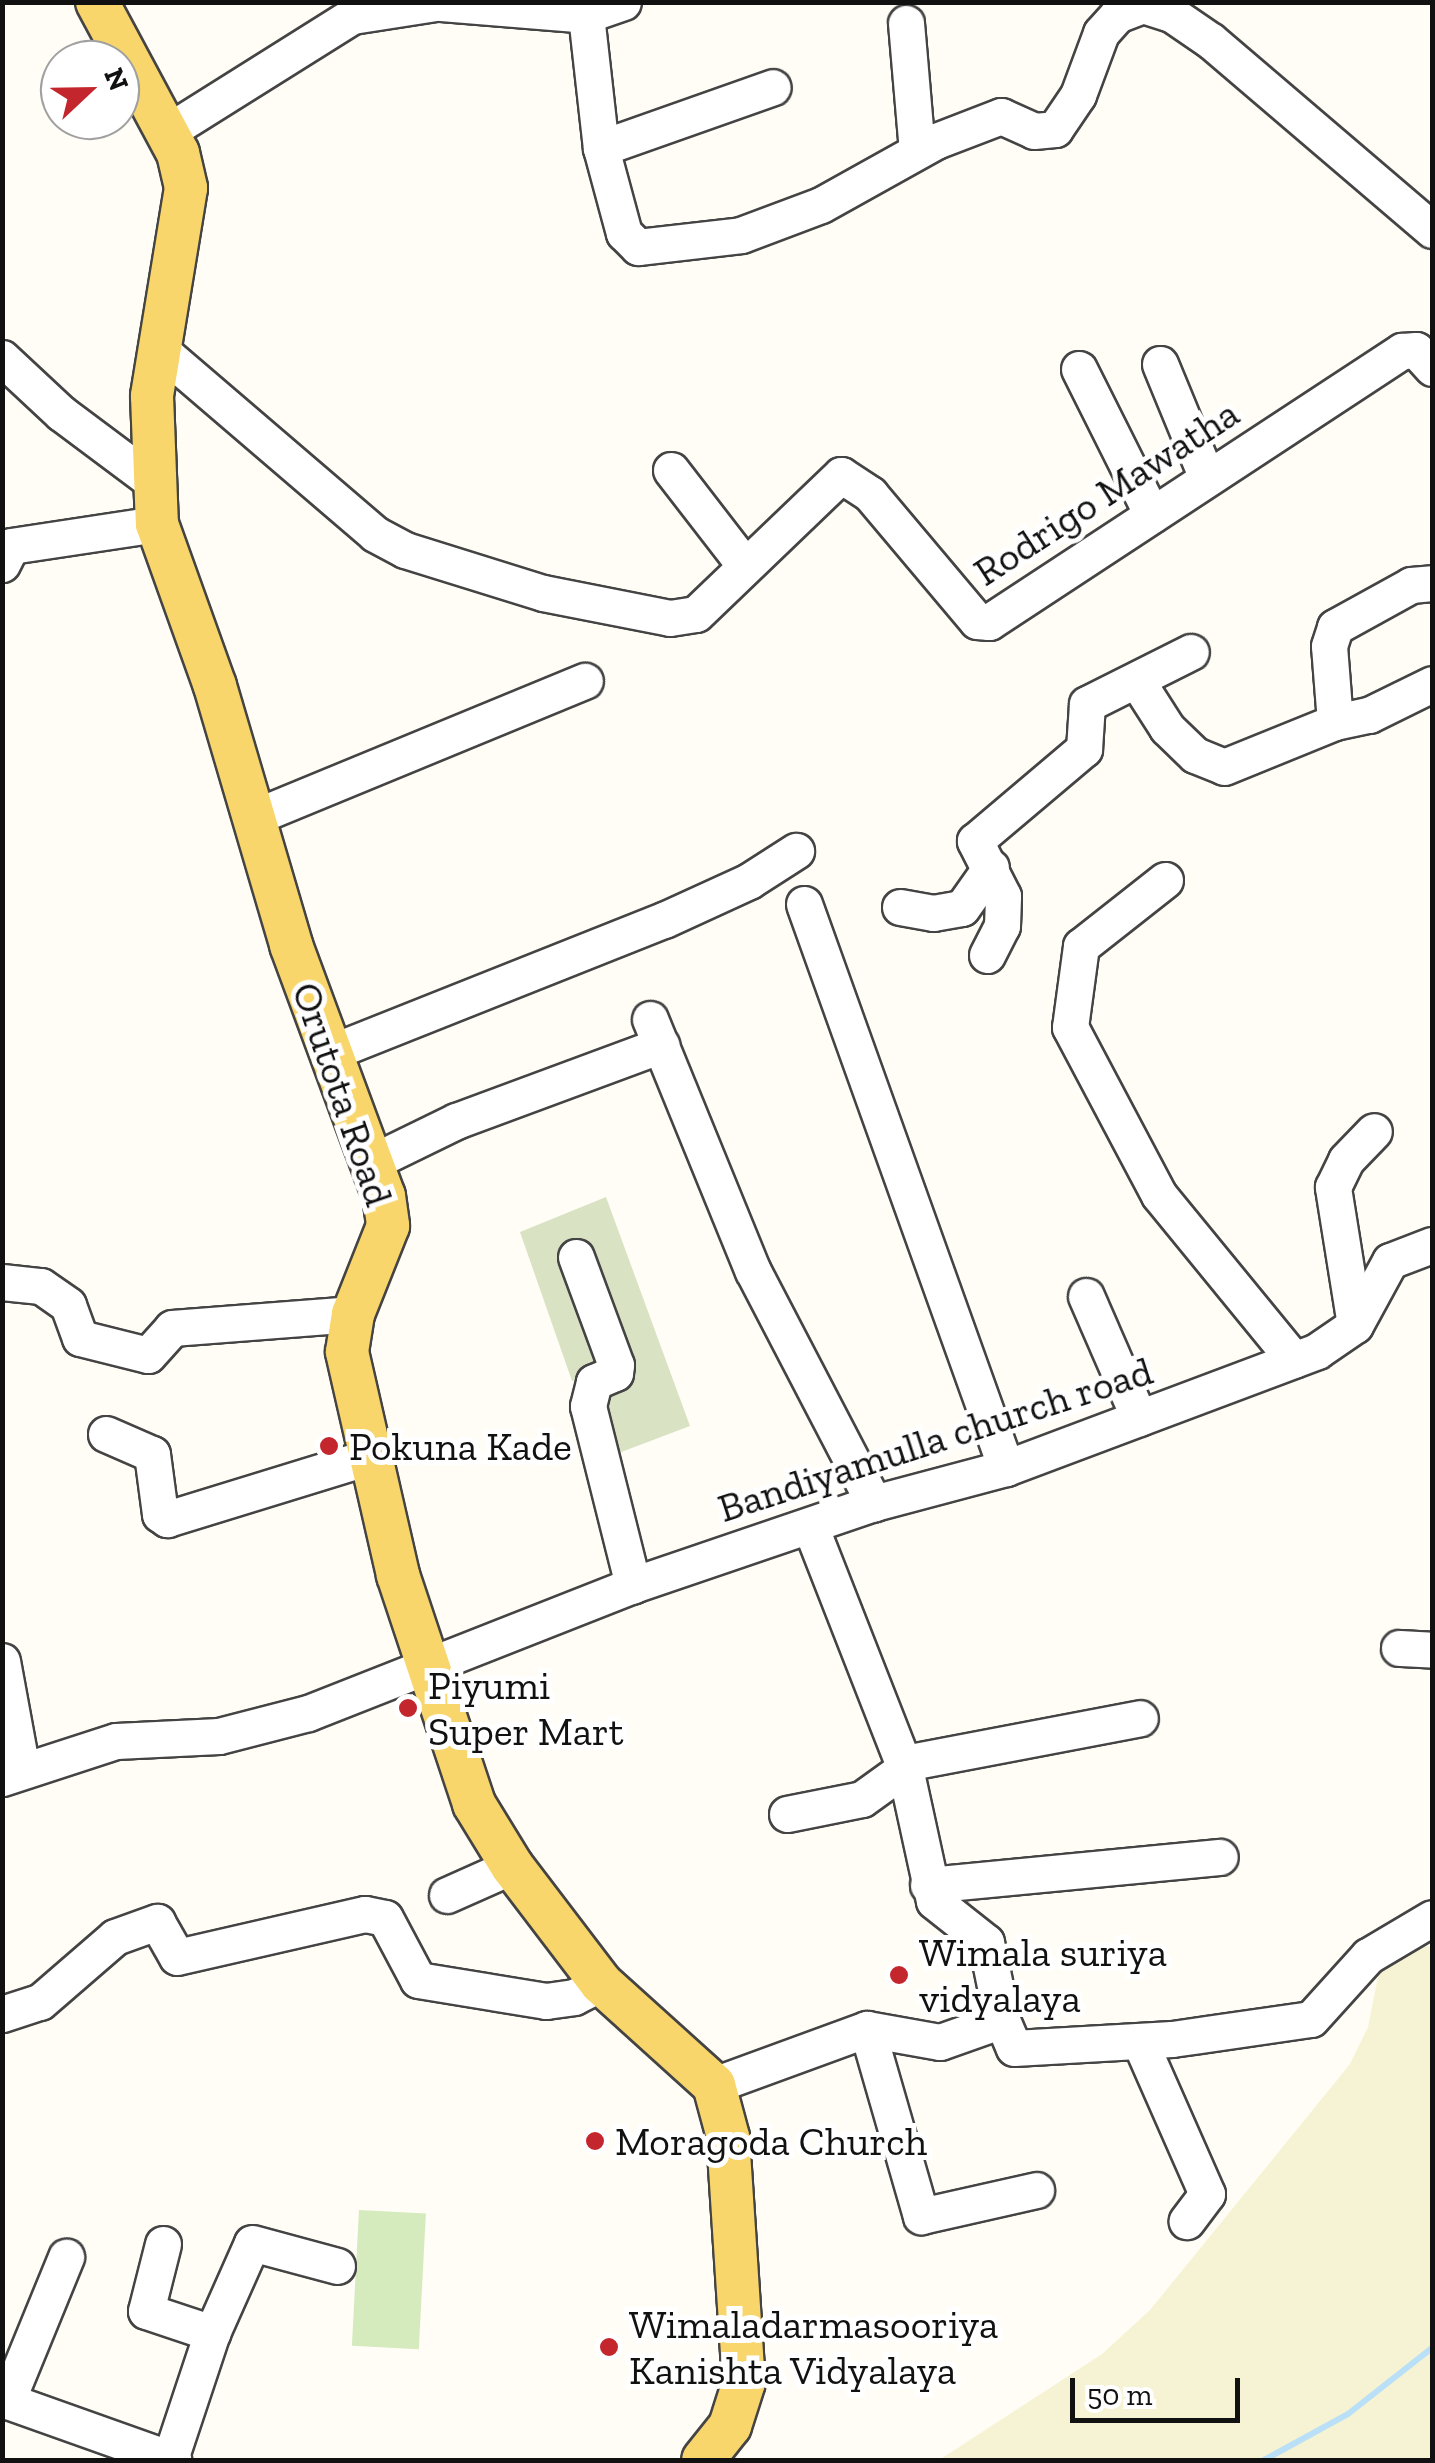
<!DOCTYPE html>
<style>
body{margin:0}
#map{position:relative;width:1435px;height:2463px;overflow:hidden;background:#fffdf5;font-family:"Zilla Slab",serif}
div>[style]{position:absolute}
.farmland>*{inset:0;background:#f6f3d4}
.green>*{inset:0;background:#d5ebbd;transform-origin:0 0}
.cemetery>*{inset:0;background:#d9e3c4}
.stream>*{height:6px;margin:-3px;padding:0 3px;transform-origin:3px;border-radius:3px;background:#b9e0f7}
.roads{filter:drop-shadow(2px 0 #444) drop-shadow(-2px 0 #444) drop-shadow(0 2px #444) drop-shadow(0 -2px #444)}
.minor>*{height:35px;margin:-17.5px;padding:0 17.5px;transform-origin:17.5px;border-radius:17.5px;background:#fff}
.major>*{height:42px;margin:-21px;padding:0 21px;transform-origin:21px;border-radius:21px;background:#f9d66b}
.dots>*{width:28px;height:28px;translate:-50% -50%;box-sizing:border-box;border:5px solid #fff;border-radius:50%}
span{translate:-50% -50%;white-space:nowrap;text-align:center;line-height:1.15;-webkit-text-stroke:10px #fff;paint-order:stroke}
.street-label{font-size:40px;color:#111}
.poi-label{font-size:40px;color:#111}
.left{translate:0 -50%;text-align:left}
.frame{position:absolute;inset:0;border:5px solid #111;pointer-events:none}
.north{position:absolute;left:40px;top:40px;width:100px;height:100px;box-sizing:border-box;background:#fff;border:2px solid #a0a0a0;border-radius:50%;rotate:68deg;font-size:28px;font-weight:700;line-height:40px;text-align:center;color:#111}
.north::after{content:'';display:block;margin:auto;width:35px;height:45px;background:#c4262e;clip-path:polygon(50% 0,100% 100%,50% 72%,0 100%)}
.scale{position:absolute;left:1070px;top:2378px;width:170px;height:45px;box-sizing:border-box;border:5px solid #111;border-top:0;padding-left:12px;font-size:30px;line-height:35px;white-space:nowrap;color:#111;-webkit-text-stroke:8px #fff;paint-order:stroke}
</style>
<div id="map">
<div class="farmland">
<i style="clip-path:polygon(1432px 1946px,1432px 2460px,939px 2460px,1102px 2354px,1150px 2310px,1350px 2064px,1368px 2027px,1379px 1972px,1411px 1948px)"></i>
</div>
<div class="green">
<i style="left:359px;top:2210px;width:67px;height:136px;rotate:3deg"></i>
</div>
<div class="cemetery">
<i style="clip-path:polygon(606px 1197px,690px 1426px,616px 1454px,587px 1376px,572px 1381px,520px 1232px)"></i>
</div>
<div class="stream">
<i style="left:1264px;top:2460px;width:96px;rotate:-28.7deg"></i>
<i style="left:1348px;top:2414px;width:107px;rotate:-38.2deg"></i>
</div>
<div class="roads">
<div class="minor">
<i style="left:441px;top:3px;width:145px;rotate:4.7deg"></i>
<i style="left:586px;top:15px;width:39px;rotate:-19deg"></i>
<i style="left:586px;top:15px;width:134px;rotate:83.6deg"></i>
<i style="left:601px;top:148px;width:88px;rotate:74.9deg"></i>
<i style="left:624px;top:233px;width:20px;rotate:45deg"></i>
<i style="left:638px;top:247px;width:104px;rotate:-6.6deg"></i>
<i style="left:741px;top:235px;width:85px;rotate:-20.6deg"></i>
<i style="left:821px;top:205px;width:132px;rotate:-29.1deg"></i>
<i style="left:936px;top:141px;width:70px;rotate:-21deg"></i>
<i style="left:1001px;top:116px;width:36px;rotate:24deg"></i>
<i style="left:1034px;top:131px;width:21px;rotate:-5deg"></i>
<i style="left:1055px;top:129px;width:41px;rotate:-55.9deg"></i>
<i style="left:1078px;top:95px;width:66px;rotate:-69.6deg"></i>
<i style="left:1101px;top:33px;width:24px;rotate:-48deg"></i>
<i style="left:1117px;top:15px;width:28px;rotate:-21deg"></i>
<i style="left:1143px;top:5px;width:32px;rotate:18deg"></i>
<i style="left:1173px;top:15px;width:46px;rotate:34.4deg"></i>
<i style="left:1211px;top:41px;width:291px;rotate:40.5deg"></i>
<i style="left:906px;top:23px;width:128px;rotate:85.1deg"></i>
<i style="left:167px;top:132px;width:218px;rotate:-32.1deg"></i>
<i style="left:352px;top:16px;width:90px;rotate:-8.9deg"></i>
<i style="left:601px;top:148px;width:182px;rotate:-19.5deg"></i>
<i style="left:157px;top:347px;width:287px;rotate:40.6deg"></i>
<i style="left:375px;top:534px;width:34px;rotate:28deg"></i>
<i style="left:405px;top:550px;width:145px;rotate:17.3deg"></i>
<i style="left:543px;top:593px;width:129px;rotate:11.1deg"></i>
<i style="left:670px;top:618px;width:26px;rotate:-9deg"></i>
<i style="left:696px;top:614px;width:201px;rotate:-43.8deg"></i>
<i style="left:841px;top:475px;width:35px;rotate:33deg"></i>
<i style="left:870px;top:494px;width:166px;rotate:49.9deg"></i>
<i style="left:977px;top:621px;width:12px;rotate:5deg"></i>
<i style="left:989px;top:622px;width:494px;rotate:-33.3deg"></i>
<i style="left:1402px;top:351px;width:14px;rotate:-4deg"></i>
<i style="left:1416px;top:350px;width:24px;rotate:48deg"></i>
<i style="left:2px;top:358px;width:81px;rotate:43deg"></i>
<i style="left:61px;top:413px;width:114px;rotate:36.8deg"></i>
<i style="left:1160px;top:364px;width:123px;rotate:67.6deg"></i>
<i style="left:1079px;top:369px;width:163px;rotate:63.4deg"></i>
<i style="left:671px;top:470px;width:118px;rotate:52.3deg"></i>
<i style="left:2px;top:564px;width:20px;rotate:-63deg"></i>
<i style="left:11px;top:546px;width:148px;rotate:-8.6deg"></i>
<i style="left:1137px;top:681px;width:56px;rotate:57.4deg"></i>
<i style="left:1167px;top:728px;width:39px;rotate:44deg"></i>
<i style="left:1195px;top:755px;width:31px;rotate:22deg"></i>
<i style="left:1224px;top:767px;width:120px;rotate:-22.1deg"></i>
<i style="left:1335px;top:722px;width:35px;rotate:-12deg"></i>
<i style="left:1369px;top:715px;width:70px;rotate:-26.2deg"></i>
<i style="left:1335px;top:722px;width:76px;rotate:-94.5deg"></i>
<i style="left:1329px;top:646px;width:20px;rotate:-72deg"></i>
<i style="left:1335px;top:627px;width:87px;rotate:-28.9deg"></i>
<i style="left:1411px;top:585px;width:21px;rotate:-5deg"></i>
<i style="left:252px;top:818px;width:360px;rotate:-22.4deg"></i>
<i style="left:1165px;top:880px;width:107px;rotate:141.8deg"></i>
<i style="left:1081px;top:946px;width:82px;rotate:97.7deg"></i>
<i style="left:1070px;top:1027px;width:190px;rotate:62.1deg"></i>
<i style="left:1159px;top:1195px;width:213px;rotate:50.7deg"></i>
<i style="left:804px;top:904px;width:599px;rotate:70.29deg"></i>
<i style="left:900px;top:907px;width:34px;rotate:10deg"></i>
<i style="left:933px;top:913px;width:29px;rotate:-10deg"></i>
<i style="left:962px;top:908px;width:50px;rotate:-54.7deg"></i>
<i style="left:987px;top:955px;width:33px;rotate:-63deg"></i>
<i style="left:1002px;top:926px;width:30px;rotate:-88deg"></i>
<i style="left:1003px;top:896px;width:62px;rotate:-117deg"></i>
<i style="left:975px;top:841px;width:143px;rotate:-40.2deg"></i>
<i style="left:1084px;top:749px;width:45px;rotate:-86.2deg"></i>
<i style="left:1087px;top:704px;width:116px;rotate:-26.6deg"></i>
<i style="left:650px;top:1019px;width:272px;rotate:67.8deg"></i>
<i style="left:753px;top:1271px;width:262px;rotate:62.5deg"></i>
<i style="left:329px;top:1053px;width:360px;rotate:-21.7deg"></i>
<i style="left:664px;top:920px;width:94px;rotate:-24.6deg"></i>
<i style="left:749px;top:881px;width:56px;rotate:-32.6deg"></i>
<i style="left:374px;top:1161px;width:91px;rotate:-26deg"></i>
<i style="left:456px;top:1121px;width:219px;rotate:-20.3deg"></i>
<i style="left:576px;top:1257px;width:115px;rotate:69.7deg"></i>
<i style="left:616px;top:1365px;width:8px;rotate:97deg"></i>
<i style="left:615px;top:1373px;width:23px;rotate:157deg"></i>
<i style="left:594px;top:1382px;width:25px;rotate:104deg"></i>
<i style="left:588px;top:1406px;width:185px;rotate:75.9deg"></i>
<i style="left:2px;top:1282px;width:39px;rotate:6deg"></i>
<i style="left:41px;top:1286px;width:33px;rotate:35deg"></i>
<i style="left:68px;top:1305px;width:35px;rotate:70deg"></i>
<i style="left:80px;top:1338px;width:70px;rotate:14deg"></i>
<i style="left:148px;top:1355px;width:36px;rotate:-48deg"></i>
<i style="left:172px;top:1328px;width:182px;rotate:-4.4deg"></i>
<i style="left:1086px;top:1296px;width:133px;rotate:66.5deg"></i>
<i style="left:1355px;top:1325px;width:140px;rotate:-99.1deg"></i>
<i style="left:1333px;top:1187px;width:30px;rotate:-64deg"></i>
<i style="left:1346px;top:1160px;width:40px;rotate:-46deg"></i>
<i style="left:106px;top:1434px;width:50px;rotate:23.5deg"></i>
<i style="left:152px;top:1454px;width:61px;rotate:82.4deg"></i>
<i style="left:160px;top:1514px;width:9px;rotate:36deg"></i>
<i style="left:167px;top:1519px;width:210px;rotate:-17.1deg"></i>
<i style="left:1399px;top:1648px;width:33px;rotate:3deg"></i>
<i style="left:2px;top:1661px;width:111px;rotate:79.6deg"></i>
<i style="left:905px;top:1763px;width:239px;rotate:-10.8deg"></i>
<i style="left:905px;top:1768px;width:136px;rotate:77.7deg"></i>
<i style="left:934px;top:1901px;width:66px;rotate:38.3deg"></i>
<i style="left:986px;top:1942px;width:80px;rotate:78.4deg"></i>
<i style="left:2px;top:1778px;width:120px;rotate:-18deg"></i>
<i style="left:116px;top:1741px;width:103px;rotate:-2.8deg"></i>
<i style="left:219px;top:1736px;width:92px;rotate:-14.5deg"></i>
<i style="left:308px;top:1713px;width:349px;rotate:-21.5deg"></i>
<i style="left:633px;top:1585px;width:255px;rotate:-18.8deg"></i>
<i style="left:874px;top:1503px;width:137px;rotate:-14.9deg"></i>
<i style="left:1006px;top:1468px;width:332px;rotate:-20.6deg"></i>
<i style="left:1317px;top:1351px;width:46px;rotate:-34.4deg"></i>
<i style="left:1355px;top:1325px;width:73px;rotate:-61.3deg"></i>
<i style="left:1390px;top:1261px;width:45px;rotate:-20.9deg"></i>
<i style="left:787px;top:1814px;width:76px;rotate:-11.3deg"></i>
<i style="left:862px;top:1799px;width:53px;rotate:-35.8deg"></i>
<i style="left:905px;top:1768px;width:260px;rotate:-111.4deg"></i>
<i style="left:928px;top:1885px;width:293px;rotate:-5.5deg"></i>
<i style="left:447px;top:1895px;width:71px;rotate:-24deg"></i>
<i style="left:2px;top:2014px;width:40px;rotate:-18deg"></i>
<i style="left:40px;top:2002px;width:99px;rotate:-40.9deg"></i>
<i style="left:115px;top:1937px;width:45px;rotate:-19.7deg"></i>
<i style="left:157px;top:1922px;width:40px;rotate:60.3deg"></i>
<i style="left:177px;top:1957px;width:193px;rotate:-12.9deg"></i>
<i style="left:365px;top:1914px;width:20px;rotate:11deg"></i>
<i style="left:385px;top:1918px;width:70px;rotate:62deg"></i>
<i style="left:418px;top:1980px;width:130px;rotate:9.3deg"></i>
<i style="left:546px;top:2001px;width:28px;rotate:-8deg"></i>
<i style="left:574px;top:1997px;width:30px;rotate:-27deg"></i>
<i style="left:867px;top:2029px;width:195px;rotate:73.9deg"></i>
<i style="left:921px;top:2216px;width:118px;rotate:-12.7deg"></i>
<i style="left:1140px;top:2042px;width:166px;rotate:66.2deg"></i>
<i style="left:1207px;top:2194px;width:34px;rotate:127deg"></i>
<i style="left:714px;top:2085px;width:163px;rotate:-20.1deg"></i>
<i style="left:867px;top:2029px;width:74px;rotate:10.1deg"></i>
<i style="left:940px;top:2042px;width:66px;rotate:-19.5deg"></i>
<i style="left:1002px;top:2020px;width:30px;rotate:67deg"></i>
<i style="left:1014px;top:2048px;width:158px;rotate:-3.3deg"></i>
<i style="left:1172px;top:2039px;width:140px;rotate:-8.2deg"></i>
<i style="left:1311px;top:2019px;width:85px;rotate:-47.9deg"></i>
<i style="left:1368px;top:1956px;width:74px;rotate:-30.7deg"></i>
<i style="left:163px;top:2244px;width:69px;rotate:104.2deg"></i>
<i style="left:146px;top:2311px;width:70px;rotate:18.4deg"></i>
<i style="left:2px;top:2399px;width:182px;rotate:19.6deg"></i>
<i style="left:7px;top:2401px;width:156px;rotate:-67.7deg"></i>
<i style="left:170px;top:2459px;width:133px;rotate:-71.6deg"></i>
<i style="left:212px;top:2333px;width:98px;rotate:-66deg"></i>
<i style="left:252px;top:2243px;width:88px;rotate:15.1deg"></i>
</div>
<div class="major">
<i style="left:97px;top:2px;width:171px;rotate:61.8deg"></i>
<i style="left:178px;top:153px;width:36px;rotate:77deg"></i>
<i style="left:186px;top:188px;width:211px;rotate:99.3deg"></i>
<i style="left:152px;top:396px;width:128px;rotate:87.8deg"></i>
<i style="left:157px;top:524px;width:172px;rotate:70.3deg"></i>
<i style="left:215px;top:686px;width:270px;rotate:73.6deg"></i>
<i style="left:291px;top:945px;width:268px;rotate:69.7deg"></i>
<i style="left:384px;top:1196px;width:30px;rotate:82deg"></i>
<i style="left:388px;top:1226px;width:95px;rotate:111.7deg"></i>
<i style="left:353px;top:1314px;width:38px;rotate:99deg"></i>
<i style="left:347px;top:1352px;width:229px;rotate:77.1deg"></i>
<i style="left:398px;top:1575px;width:241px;rotate:71.6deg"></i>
<i style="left:474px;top:1804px;width:73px;rotate:58.5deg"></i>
<i style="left:512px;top:1866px;width:147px;rotate:52.7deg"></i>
<i style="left:601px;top:1983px;width:152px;rotate:42.1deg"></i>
<i style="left:714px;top:2085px;width:54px;rotate:74.9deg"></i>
<i style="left:728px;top:2137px;width:246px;rotate:86.3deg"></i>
<i style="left:744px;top:2382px;width:46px;rotate:107.7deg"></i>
<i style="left:730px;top:2426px;width:43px;rotate:128.5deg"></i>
</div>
</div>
<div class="dots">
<i style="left:329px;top:1446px;background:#c4262e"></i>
<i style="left:408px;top:1708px;background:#c4262e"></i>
<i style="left:899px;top:1975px;background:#c4262e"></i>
<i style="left:595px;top:2141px;background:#c4262e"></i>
<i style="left:609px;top:2347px;background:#c4262e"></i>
</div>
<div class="street-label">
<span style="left:1106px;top:492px;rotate:-33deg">Rodrigo Mawatha</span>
<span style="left:343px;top:1094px;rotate:71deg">Orutota Road</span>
<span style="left:935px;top:1439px;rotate:-18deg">Bandiyamulla church road</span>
</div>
<div class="poi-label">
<span class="left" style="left:349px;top:1446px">Pokuna Kade</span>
<span class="left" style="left:428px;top:1708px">Piyumi<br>Super Mart</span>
<span class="left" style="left:919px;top:1975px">Wimala suriya<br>vidyalaya</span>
<span class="left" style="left:615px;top:2141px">Moragoda Church</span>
<span class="left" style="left:629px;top:2347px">Wimaladarmasooriya<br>Kanishta Vidyalaya</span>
</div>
<div class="frame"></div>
<div class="north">N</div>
<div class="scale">50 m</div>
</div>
